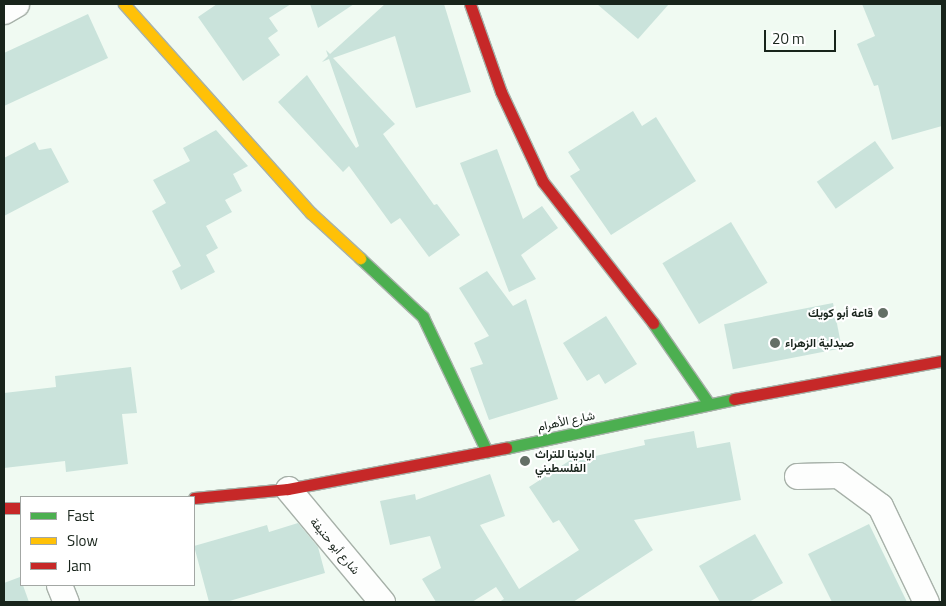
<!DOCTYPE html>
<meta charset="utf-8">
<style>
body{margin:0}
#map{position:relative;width:946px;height:606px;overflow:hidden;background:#f0faf2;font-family:"Titillium Web",Vazirmatn,sans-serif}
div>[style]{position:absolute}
.building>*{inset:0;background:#cae3db;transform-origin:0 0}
.roads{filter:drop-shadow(1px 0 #a7b1a9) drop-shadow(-1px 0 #a7b1a9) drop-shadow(0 1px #a7b1a9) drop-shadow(0 -1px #a7b1a9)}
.street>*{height:25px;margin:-12.5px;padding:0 12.5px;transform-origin:12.5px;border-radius:12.5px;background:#fdfefd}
.fast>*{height:11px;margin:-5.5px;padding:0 5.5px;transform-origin:5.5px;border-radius:5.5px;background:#4caf50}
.slow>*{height:11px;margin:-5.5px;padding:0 5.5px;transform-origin:5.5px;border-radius:5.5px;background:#ffc107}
.jam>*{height:11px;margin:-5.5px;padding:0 5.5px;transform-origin:5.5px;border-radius:5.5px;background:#c62828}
.dots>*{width:14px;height:14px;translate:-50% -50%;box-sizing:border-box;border:2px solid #fff;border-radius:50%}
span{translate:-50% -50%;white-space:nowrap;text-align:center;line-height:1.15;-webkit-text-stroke:4px #fff;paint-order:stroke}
.poi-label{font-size:12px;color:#18241b;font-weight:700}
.right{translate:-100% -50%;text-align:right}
.left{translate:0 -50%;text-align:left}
.street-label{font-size:12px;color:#18241b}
.frame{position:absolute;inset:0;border:5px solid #18241b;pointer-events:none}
.legend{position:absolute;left:20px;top:496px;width:175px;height:90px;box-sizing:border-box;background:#fff;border:1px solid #a3a7a4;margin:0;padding:6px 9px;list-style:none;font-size:15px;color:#18241b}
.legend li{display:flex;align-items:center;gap:10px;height:25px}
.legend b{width:25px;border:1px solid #a3a7a4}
.scale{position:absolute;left:764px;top:30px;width:72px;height:22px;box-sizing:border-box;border:2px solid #18241b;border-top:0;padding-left:6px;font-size:15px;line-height:18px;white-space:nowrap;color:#18241b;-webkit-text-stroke:4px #fff;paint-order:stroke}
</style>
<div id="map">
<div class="building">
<i style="clip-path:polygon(217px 4px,291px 4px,269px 18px,278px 31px,268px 38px,280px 55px,243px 81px,198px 17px)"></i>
<i style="clip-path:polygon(310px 4px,354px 4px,318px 28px)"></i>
<i style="clip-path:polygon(385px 4px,444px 4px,471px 92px,416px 108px,395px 36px,333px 58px,395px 124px,383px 134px,434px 205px,437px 204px,460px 235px,429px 257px,400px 218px,391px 224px,349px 166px,343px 172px,278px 102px,307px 75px,356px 148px,359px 146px,329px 59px,322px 62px,328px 56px,326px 50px,330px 54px)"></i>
<i style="clip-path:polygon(597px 4px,669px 4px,638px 39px)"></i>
<i style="clip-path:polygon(862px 4px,942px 4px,942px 126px,892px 140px,878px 85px,874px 86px,857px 44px,875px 36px)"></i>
<i style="clip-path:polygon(88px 14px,108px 58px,4px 106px,4px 53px)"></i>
<i style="clip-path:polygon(633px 111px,642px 126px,656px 117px,696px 181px,611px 235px,570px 176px,580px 170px,568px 152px)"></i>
<i style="clip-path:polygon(216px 130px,248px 166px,233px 174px,242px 191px,225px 200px,232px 212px,206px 226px,218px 248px,206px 255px,215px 272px,181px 290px,172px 271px,181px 266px,152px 211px,166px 203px,153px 180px,190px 161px,183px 148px)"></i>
<i style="left:875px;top:141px;width:33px;height:71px;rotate:55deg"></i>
<i style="clip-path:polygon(35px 142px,39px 150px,51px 148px,69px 182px,4px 216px,4px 158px)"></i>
<i style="clip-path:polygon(497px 149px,523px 219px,542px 206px,558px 228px,521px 255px,536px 279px,509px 292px,460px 163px)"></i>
<i style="left:731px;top:222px;width:71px;height:80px;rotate:59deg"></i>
<i style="clip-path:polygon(487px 271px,513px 306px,526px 299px,558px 399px,489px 420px,470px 368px,483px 364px,474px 343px,489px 336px,459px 288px)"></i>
<i style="left:833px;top:303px;width:46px;height:111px;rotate:79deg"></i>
<i style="clip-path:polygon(606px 316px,637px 364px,605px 384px,599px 374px,587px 381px,563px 343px)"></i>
<i style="clip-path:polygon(131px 367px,137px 413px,122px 414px,128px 464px,66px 472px,65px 461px,4px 468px,4px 393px,56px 387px,55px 376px)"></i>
<i style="clip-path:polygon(694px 431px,697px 448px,730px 442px,741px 500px,634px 520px,653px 550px,573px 602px,499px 602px,504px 599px,496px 587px,472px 602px,436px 602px,422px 579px,441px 568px,430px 536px,390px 545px,380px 501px,415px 494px,416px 500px,490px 474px,505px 516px,480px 525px,519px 589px,579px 550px,559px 520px,553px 523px,529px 487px,586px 450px,591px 457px,645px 445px,644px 440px)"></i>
<i style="clip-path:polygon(298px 523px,318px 547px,325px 573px,226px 602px,209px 602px,194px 546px,267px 525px,269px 532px)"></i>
<i style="clip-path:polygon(869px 524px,907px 602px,832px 602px,808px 554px)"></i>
<i style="clip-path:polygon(755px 534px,783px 583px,749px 602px,720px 602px,699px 566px)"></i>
<i style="clip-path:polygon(20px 577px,29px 602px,4px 602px,4px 583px)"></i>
</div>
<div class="roads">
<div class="street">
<i style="left:4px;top:11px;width:14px;rotate:-30deg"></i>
<i style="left:797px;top:476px;width:41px;rotate:-1.4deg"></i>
<i style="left:838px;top:475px;width:52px;rotate:36.4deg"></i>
<i style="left:880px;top:506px;width:106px;rotate:64.4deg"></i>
<i style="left:288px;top:489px;width:147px;rotate:50.2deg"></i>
<i style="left:59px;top:585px;width:18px;rotate:68deg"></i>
</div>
<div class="fast">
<i style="left:360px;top:258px;width:86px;rotate:43.1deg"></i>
<i style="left:423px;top:317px;width:149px;rotate:64.6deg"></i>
<i style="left:653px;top:323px;width:98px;rotate:55.3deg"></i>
<i style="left:506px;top:448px;width:233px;rotate:-12.1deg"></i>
</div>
<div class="slow">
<i style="left:124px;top:4px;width:280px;rotate:48.2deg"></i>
<i style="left:311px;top:213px;width:67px;rotate:42.6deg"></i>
</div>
<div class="jam">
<i style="left:470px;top:4px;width:93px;rotate:70.6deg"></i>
<i style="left:501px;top:92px;width:99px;rotate:65deg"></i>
<i style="left:543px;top:182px;width:179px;rotate:52deg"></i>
<i style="left:734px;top:399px;width:211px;rotate:-10.4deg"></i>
<i style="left:194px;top:498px;width:94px;rotate:-5.5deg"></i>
<i style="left:288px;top:489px;width:222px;rotate:-10.7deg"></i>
<i style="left:4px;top:508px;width:17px"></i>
</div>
</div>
<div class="dots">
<i style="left:883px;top:313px;background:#646f66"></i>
<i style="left:775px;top:343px;background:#646f66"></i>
<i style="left:525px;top:461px;background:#646f66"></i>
</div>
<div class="poi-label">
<span class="right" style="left:873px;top:313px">قاعة أبو كويك</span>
<span class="left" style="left:785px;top:343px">صيدلية الزهراء</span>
<span class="left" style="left:535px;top:461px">ايادينا للتراث<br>الفلسطيني</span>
</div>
<div class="street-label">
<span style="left:566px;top:421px;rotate:-12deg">شارع الأهرام</span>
<span style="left:335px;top:546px;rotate:50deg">شارع أبو حنيفة</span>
</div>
<div class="frame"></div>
<ul class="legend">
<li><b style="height:6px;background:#4caf50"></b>Fast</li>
<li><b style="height:6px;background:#ffc107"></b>Slow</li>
<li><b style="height:6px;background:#c62828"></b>Jam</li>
</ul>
<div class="scale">20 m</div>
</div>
